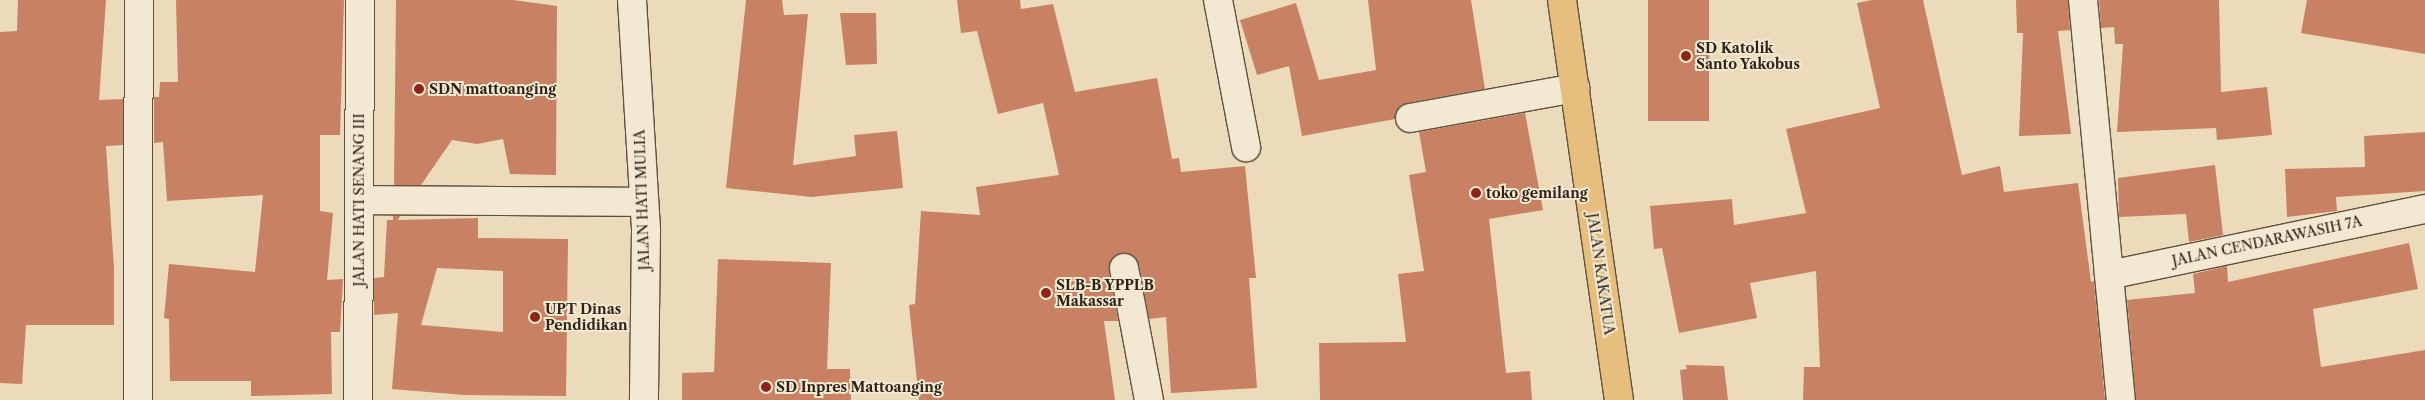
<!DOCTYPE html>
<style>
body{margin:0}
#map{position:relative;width:2425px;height:400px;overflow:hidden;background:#ecdbba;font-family:"Libre Caslon Text",serif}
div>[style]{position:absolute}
.building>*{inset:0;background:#c88162;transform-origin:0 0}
.roads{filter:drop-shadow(1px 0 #5e5040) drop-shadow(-1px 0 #5e5040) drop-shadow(0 1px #5e5040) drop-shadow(0 -1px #5e5040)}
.minor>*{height:28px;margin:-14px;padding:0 14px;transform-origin:14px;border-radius:14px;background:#f3e8d2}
.major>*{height:28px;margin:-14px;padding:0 14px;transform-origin:14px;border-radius:14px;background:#e6be7d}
.dots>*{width:14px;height:14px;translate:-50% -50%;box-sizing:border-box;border:2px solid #f3e8d2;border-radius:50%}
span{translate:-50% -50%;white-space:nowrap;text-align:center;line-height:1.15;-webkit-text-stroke:4px #f3e8d2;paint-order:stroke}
.poi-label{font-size:14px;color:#2e2217;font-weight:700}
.left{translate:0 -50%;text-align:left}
.street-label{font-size:14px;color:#2e2217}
</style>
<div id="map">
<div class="building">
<i style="clip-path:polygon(18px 0,106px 0,99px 100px,123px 99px,123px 145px,106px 146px,114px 268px,114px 325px,26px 325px,22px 384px,0 383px,0 32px,17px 31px)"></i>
<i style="clip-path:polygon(176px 0,344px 0,340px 135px,320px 135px,320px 211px,333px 213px,327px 280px,343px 279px,340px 332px,331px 332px,332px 394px,251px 396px,251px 381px,170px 381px,169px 319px,164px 318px,169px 264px,255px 272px,263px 195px,167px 201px,163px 142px,154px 143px,154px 97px,159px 97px,160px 82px,178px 82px)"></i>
<i style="clip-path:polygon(396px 0,513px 0,557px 6px,556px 175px,510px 174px,503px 139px,477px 144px,452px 140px,421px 185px,394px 185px)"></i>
<i style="clip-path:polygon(746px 0,782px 0,784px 15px,808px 14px,793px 165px,856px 156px,854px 135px,897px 131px,903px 188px,811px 197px,726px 188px)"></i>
<i style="clip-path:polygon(957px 0,1020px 0,1021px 9px,1053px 4px,1075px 92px,1157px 78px,1172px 159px,1179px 158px,1181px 172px,1245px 166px,1256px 278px,1249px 278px,1257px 388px,1171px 393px,1166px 317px,1149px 319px,1139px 265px,1135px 257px,1122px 253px,1113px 257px,1109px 270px,1118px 321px,1104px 321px,1115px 400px,919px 400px,909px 305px,915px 304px,921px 211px,980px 215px,976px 187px,1059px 175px,1043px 103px,998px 114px,977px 31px,961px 33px)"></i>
<i style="clip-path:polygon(1368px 0,1471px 0,1485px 89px,1407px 103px,1400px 106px,1395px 119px,1302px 136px,1289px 66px,1257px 75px,1240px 20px,1296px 3px,1319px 80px,1376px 70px)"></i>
<i style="left:1648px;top:0;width:61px;height:121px"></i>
<i style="clip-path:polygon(1872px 0,1923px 0,1962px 175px,2000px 166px,2004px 192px,2078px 183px,2091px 282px,2094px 281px,2105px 400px,1803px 400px,1804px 367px,1820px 367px,1816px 271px,1750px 283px,1757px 318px,1679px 333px,1662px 248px,1654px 249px,1650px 206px,1732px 199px,1734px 225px,1806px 213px,1786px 129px,1880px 108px,1857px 3px)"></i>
<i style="clip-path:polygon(2016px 0,2068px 0,2070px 30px,2058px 31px,2071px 134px,2019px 136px,2023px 33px,2017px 33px)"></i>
<i style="clip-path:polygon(2099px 0,2219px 0,2221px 92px,2267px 87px,2272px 135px,2217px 140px,2216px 128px,2117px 132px,2123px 44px,2115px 44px,2114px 27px,2101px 28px)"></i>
<i style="clip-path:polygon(2307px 0,2425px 0,2425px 54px,2301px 33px)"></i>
<i style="clip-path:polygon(840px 13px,876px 13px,877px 64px,846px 65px)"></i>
<i style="clip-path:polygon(1525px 113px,1543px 210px,1489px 219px,1506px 373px,1530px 371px,1532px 400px,1320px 400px,1319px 343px,1406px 342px,1398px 274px,1424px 271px,1409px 175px,1426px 172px,1419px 132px)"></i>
<i style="clip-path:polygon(2425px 132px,2425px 191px,2336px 197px,2337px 211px,2287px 217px,2285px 169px,2365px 167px,2364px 136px)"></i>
<i style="clip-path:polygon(2215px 165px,2223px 235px,2189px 242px,2186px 214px,2119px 217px,2118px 178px)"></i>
<i style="clip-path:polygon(evenodd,393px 216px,400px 216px,398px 220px,478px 218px,478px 238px,568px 239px,566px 396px,464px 395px,392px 389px,398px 313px,374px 315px,374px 278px,384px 277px,387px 220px,393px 220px,393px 216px,437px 268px,503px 271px,503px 332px,421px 325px,437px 268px)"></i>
<i style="clip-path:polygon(2409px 243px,2418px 289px,2313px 309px,2321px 367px,2425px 350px,2425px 400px,2136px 400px,2127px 300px,2195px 293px,2193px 274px,2227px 266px,2228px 282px)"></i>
<i style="clip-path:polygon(718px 259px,831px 263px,827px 369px,850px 369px,851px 400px,682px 400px,682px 373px,714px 372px)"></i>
<i style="clip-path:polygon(1686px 365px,1724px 366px,1728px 400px,1683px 400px,1680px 370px,1687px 369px)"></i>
</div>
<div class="roads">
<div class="minor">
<i style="left:632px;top:0;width:231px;rotate:86.5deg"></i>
<i style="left:646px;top:231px;width:169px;rotate:90.7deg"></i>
<i style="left:1218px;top:0;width:150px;rotate:79.2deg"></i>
<i style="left:2083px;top:0;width:402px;rotate:84.6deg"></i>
<i style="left:1410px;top:118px;width:168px;rotate:-10.3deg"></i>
<i style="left:360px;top:200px;width:284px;rotate:0.4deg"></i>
<i style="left:1124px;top:268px;width:134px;rotate:79.3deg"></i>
<i style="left:2109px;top:275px;width:323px;rotate:-11.8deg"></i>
<i style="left:138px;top:400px;width:400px;rotate:-89.9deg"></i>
<i style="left:358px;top:400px;width:400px;rotate:-89.7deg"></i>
</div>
<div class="major">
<i style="left:1562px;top:0;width:404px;rotate:81.9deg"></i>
</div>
</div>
<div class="dots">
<i style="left:1686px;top:56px;background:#8f2418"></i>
<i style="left:419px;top:89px;background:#8f2418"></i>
<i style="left:1476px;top:193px;background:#8f2418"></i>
<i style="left:1046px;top:293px;background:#8f2418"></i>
<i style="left:535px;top:317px;background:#8f2418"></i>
<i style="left:766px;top:387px;background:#8f2418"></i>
</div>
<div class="poi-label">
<span class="left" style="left:1696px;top:56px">SD Katolik<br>Santo Yakobus</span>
<span class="left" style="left:429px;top:89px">SDN mattoanging</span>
<span class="left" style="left:1486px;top:193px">toko gemilang</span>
<span class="left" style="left:1056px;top:293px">SLB-B YPPLB<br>Makassar</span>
<span class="left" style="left:545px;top:317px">UPT Dinas<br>Pendidikan</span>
<span class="left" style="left:776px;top:387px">SD Inpres Mattoanging</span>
</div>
<div class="street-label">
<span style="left:359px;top:200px;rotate:-90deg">JALAN HATI SENANG III</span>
<span style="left:642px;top:200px;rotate:-92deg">JALAN HATI MULIA</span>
<span style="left:2267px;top:241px;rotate:-12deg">JALAN CENDARAWASIH 7A</span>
<span style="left:1601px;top:274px;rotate:82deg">JALAN KAKATUA</span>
</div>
</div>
